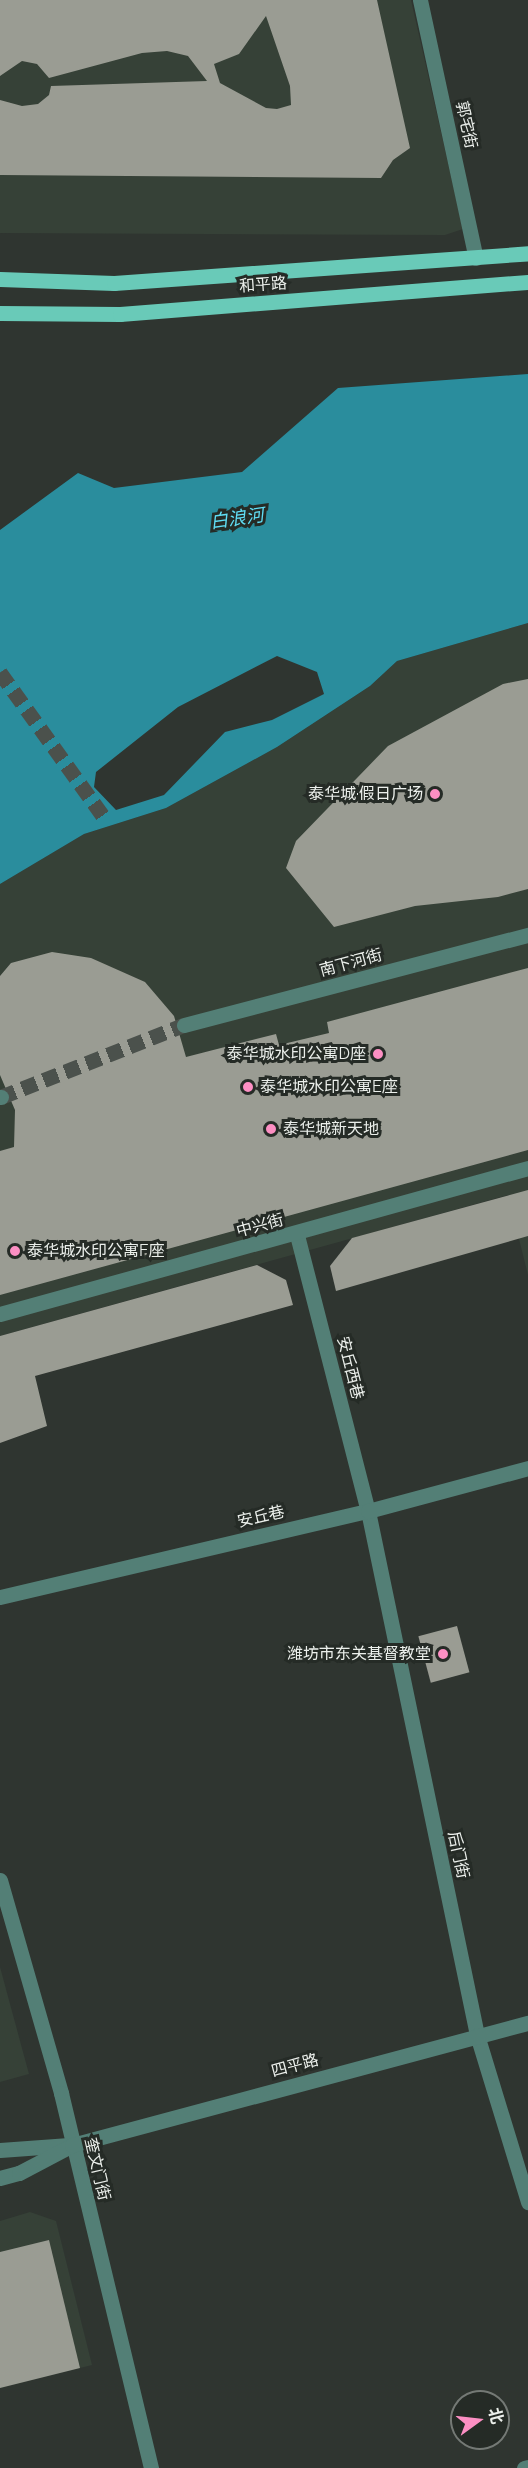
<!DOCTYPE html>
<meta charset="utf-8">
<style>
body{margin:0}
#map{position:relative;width:528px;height:2468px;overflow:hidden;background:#2f3530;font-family:Raleway,"Noto Sans SC",sans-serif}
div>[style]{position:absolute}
.built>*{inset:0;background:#364137}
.water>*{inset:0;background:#2a8d9d}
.building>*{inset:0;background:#9a9c93;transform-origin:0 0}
.minor-tunnel>*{height:15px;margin-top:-7.5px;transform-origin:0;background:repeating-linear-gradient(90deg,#4b514c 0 15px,transparent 0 23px)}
.minor>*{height:15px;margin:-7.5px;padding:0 7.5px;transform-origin:7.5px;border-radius:7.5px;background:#537f76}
.major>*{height:15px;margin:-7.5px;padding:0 7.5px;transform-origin:7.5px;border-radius:7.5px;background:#69cab8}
.dots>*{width:16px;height:16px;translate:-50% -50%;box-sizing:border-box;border:3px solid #252b26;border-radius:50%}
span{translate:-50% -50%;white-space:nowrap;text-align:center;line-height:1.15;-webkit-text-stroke:6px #252b26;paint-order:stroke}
.street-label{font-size:16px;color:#ebefeb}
.poi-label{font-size:16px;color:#ebefeb}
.right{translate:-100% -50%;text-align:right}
.left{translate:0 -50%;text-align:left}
.water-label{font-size:18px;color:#60def5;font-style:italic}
.north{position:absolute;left:450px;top:2390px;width:60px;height:60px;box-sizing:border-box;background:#252b26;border:2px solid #747975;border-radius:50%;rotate:75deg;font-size:16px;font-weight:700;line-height:24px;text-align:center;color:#ebefeb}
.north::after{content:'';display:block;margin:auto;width:21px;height:27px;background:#fc8fc3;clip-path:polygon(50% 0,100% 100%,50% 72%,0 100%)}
</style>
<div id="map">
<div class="built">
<i style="clip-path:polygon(0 0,411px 0,463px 229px,445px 235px,0 233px)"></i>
<i style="clip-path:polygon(528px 623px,528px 1275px,508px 1195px,0 1336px,0 884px,84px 834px,166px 808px,277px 747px,370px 686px,397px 661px)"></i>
<i style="clip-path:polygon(0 1967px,29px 2074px,0 2082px)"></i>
<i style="clip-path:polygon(30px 2212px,56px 2221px,92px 2365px,0 2388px,0 2221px)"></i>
</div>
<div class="water">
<i style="clip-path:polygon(evenodd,528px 374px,528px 623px,397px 661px,370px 686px,277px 747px,166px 808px,84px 834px,0 884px,0 530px,78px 473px,114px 488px,242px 472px,338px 388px,528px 374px,277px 656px,317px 672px,324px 694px,272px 720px,225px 732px,164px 795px,116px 810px,94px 787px,96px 772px,178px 707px,277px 656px)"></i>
</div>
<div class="building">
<i style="clip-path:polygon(evenodd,0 0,377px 0,410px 148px,393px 160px,381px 178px,0 175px,0 100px,22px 106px,38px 104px,49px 95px,51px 86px,207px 81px,188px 56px,167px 51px,142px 53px,49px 78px,37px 64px,22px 61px,0 76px,0 0,266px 16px,290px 86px,291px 105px,277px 109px,266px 108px,220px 83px,214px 64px,239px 54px,266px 16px)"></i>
<i style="clip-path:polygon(528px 679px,528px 889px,498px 897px,415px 906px,334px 927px,286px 868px,296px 841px,388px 746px,503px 684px)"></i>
<i style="clip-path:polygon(52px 952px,91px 958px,145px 982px,174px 1016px,186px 1057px,276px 1034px,279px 1045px,329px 1033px,327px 1022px,528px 968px,528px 1150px,0 1295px,0 1151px,14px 1147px,15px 1110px,0 1075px,0 976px,11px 963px)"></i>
<i style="clip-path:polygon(528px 1190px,528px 1236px,336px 1291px,330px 1266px,352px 1238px)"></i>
<i style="clip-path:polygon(257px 1265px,286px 1280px,293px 1305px,35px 1376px,47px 1426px,0 1443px,0 1336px)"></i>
<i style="left:457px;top:1626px;width:48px;height:40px;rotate:75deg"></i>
<i style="clip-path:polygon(49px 2240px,80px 2368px,0 2388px,0 2252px)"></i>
</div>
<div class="minor-tunnel">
<i style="left:0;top:672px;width:178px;rotate:54.4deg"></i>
<i style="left:1px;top:1097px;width:197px;rotate:-21.5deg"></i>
</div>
<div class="minor">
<i style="left:420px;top:0;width:264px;rotate:77.8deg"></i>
<i style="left:184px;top:1025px;width:356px;rotate:-14.7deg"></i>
<i style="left:0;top:1097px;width:1px"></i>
<i style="left:297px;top:1235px;width:285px;rotate:75.6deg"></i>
<i style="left:368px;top:1511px;width:535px;rotate:78.25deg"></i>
<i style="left:477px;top:2035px;width:175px;rotate:73deg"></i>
<i style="left:0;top:1314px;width:548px;rotate:-15.46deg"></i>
<i style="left:0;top:1597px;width:378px;rotate:-13.2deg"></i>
<i style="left:368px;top:1511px;width:166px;rotate:-15deg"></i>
<i style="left:0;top:1880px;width:222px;rotate:74deg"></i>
<i style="left:61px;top:2093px;width:386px;rotate:76.5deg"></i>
<i style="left:0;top:2150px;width:69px;rotate:-4.1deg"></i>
<i style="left:0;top:2178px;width:20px;rotate:-15deg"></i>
<i style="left:19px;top:2173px;width:60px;rotate:-27.8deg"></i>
<i style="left:72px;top:2145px;width:472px;rotate:-15deg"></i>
<i style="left:524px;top:2468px;width:4px;rotate:-14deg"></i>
</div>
<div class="major">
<i style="left:0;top:279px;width:114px;rotate:2deg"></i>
<i style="left:114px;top:283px;width:415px;rotate:-4.1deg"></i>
<i style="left:0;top:313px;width:120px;rotate:0.5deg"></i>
<i style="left:120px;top:314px;width:409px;rotate:-4.5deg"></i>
</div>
<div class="dots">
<i style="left:435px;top:794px;background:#fc8fc3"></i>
<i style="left:378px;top:1054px;background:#fc8fc3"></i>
<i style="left:248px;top:1087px;background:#fc8fc3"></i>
<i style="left:271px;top:1129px;background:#fc8fc3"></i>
<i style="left:15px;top:1251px;background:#fc8fc3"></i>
<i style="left:443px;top:1654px;background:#fc8fc3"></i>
</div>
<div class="street-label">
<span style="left:466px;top:125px;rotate:78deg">郭宅街</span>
<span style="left:263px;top:285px;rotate:-4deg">和平路</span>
<span style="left:351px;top:963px;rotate:-15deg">南下河街</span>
<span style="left:260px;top:1226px;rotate:-15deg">中兴街</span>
<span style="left:350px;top:1368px;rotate:76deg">安丘西巷</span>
<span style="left:261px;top:1517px;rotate:-13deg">安丘巷</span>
<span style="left:458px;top:1855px;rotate:78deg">后门街</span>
<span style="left:295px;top:2066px;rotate:-15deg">四平路</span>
<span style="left:97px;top:2169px;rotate:77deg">奎文门街</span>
</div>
<div class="poi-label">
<span class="right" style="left:423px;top:794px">泰华城·假日广场</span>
<span class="right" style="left:366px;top:1054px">泰华城水印公寓D座</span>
<span class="left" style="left:260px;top:1087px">泰华城水印公寓E座</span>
<span class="left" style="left:283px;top:1129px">泰华城新天地</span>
<span class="left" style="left:27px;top:1251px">泰华城水印公寓F座</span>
<span class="right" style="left:431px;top:1654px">潍坊市东关基督教堂</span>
</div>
<div class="water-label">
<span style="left:237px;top:519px;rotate:-8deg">白浪河</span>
</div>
<div class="north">北</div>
</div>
